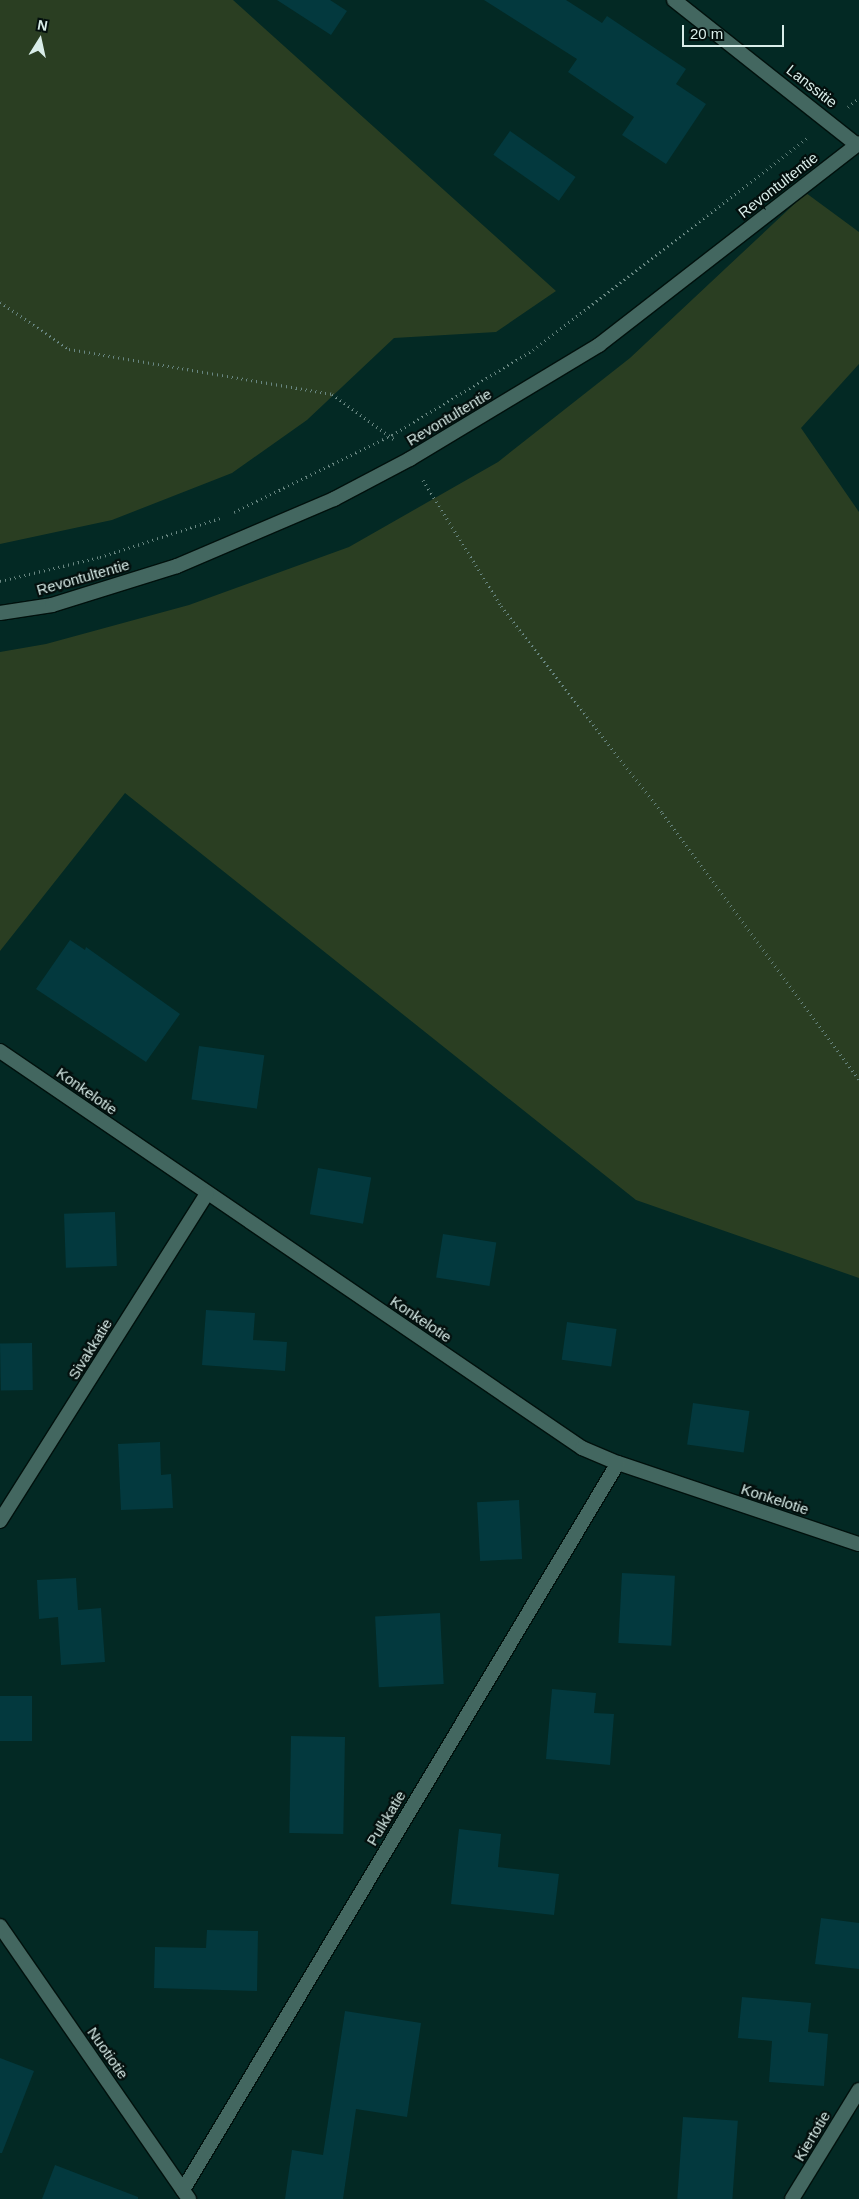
<!DOCTYPE html>
<style>
body{margin:0}
#map{position:relative;width:859px;height:2199px;overflow:hidden;background:#032924;font-family:Arial,sans-serif}
div>[style]{position:absolute}
.green>*{inset:0;background:#2a3e22}
.building>*{inset:0;background:#03393e;transform-origin:0 0}
.path>*{height:3px;margin-top:-1.5px;transform-origin:0;background:repeating-linear-gradient(90deg,#698782 0 1px,transparent 0 5px)}
.roads{filter:drop-shadow(1px 0 #00110d) drop-shadow(-1px 0 #00110d) drop-shadow(0 1px #00110d) drop-shadow(0 -1px #00110d)}
.minor>*{height:14px;margin:-7px;padding:0 7px;transform-origin:7px;border-radius:7px;background:#436760}
.tertiary>*{height:14px;margin:-7px;padding:0 7px;transform-origin:7px;border-radius:7px;background:#436760}
span{translate:-50% -50%;white-space:nowrap;text-align:center;line-height:1.15;-webkit-text-stroke:4.5px #030f0d;paint-order:stroke}
.street-label{font-size:15px;color:#d9ede9}
.north{position:absolute;left:15px;top:15px;width:50px;height:50px;-webkit-text-stroke:4px #030f0d;paint-order:stroke;rotate:10deg;font-size:14px;font-weight:700;line-height:20px;text-align:center;color:#d9ede9}
.north::after{content:'';display:block;margin:auto;width:18px;height:22px;background:#d9ede9;clip-path:polygon(50% 0,100% 100%,50% 72%,0 100%)}
.scale{position:absolute;left:682px;top:25px;width:102px;height:22px;box-sizing:border-box;border:2px solid #d9ede9;border-top:0;padding-left:6px;font-size:15px;line-height:18px;white-space:nowrap;color:#d9ede9;-webkit-text-stroke:4px #030f0d;paint-order:stroke}
</style>
<div id="map">
<div class="green">
<i style="clip-path:polygon(0 0,233px 0,556px 291px,496px 332px,394px 338px,307px 420px,232px 473px,112px 520px,0 544px)"></i>
<i style="clip-path:polygon(806px 193px,859px 232px,859px 364px,801px 428px,859px 512px,859px 1278px,636px 1200px,125px 793px,0 951px,0 652px,46px 644px,189px 605px,349px 547px,498px 462px,630px 358px)"></i>
</div>
<div class="building">
<i style="clip-path:polygon(277px 0,330px 0,347px 11px,331px 35px)"></i>
<i style="clip-path:polygon(484px 0,566px 0,602px 23px,607px 16px,686px 69px,676px 84px,706px 104px,666px 164px,622px 135px,634px 117px,568px 72px,577px 59px)"></i>
<i style="left:510px;top:131px;width:80px;height:29px;rotate:35deg"></i>
<i style="clip-path:polygon(70px 940px,85px 950px,86px 947px,180px 1014px,146px 1062px,36px 989px)"></i>
<i style="left:199px;top:1046px;width:66px;height:54px;rotate:8deg"></i>
<i style="left:318px;top:1168px;width:54px;height:47px;rotate:10deg"></i>
<i style="left:115px;top:1212px;width:54px;height:51px;rotate:88deg"></i>
<i style="left:443px;top:1234px;width:54px;height:44px;rotate:9deg"></i>
<i style="clip-path:polygon(206px 1310px,255px 1313px,253px 1340px,287px 1342px,285px 1371px,202px 1365px)"></i>
<i style="left:567px;top:1322px;width:50px;height:38px;rotate:8deg"></i>
<i style="left:32px;top:1343px;width:47px;height:32px;rotate:89deg"></i>
<i style="left:693px;top:1403px;width:57px;height:42px;rotate:8deg"></i>
<i style="clip-path:polygon(160px 1442px,161px 1475px,171px 1474px,173px 1508px,121px 1510px,118px 1444px)"></i>
<i style="left:519px;top:1500px;width:59px;height:42px;rotate:87deg"></i>
<i style="left:622px;top:1573px;width:53px;height:70px;rotate:3deg"></i>
<i style="clip-path:polygon(76px 1578px,78px 1610px,101px 1608px,105px 1662px,61px 1665px,58px 1617px,39px 1619px,37px 1580px)"></i>
<i style="left:440px;top:1613px;width:71px;height:65px;rotate:87deg"></i>
<i style="clip-path:polygon(552px 1689px,596px 1693px,594px 1713px,614px 1714px,610px 1765px,546px 1759px)"></i>
<i style="left:32px;top:1696px;width:45px;height:32px;rotate:90deg"></i>
<i style="left:291px;top:1736px;width:54px;height:97px;rotate:1deg"></i>
<i style="clip-path:polygon(459px 1829px,501px 1834px,498px 1867px,559px 1874px,554px 1915px,451px 1904px)"></i>
<i style="clip-path:polygon(821px 1918px,859px 1923px,859px 1969px,815px 1964px)"></i>
<i style="clip-path:polygon(207px 1930px,258px 1931px,257px 1991px,154px 1988px,155px 1947px,206px 1948px)"></i>
<i style="clip-path:polygon(742px 1997px,811px 2003px,808px 2032px,828px 2034px,824px 2086px,769px 2082px,772px 2041px,738px 2038px)"></i>
<i style="clip-path:polygon(345px 2011px,421px 2023px,407px 2117px,356px 2109px,343px 2199px,285px 2199px,292px 2150px,323px 2155px)"></i>
<i style="clip-path:polygon(0 2058px,34px 2071px,2px 2153px,0 2153px)"></i>
<i style="left:683px;top:2117px;width:55px;height:82px;rotate:4deg"></i>
<i style="clip-path:polygon(55px 2165px,138px 2197px,138px 2199px,42px 2199px)"></i>
</div>
<div class="path">
<i style="left:848px;top:107px;width:14px;rotate:-39deg"></i>
<i style="left:0;top:302px;width:83px;rotate:34.3deg"></i>
<i style="left:69px;top:349px;width:267px;rotate:9.7deg"></i>
<i style="left:332px;top:394px;width:78px;rotate:36.1deg"></i>
<i style="left:423px;top:480px;width:148px;rotate:58.2deg"></i>
<i style="left:501px;top:606px;width:262px;rotate:52.1deg"></i>
<i style="left:662px;top:813px;width:331px;rotate:53.5deg"></i>
<i style="left:234px;top:512px;width:176px;rotate:-26deg"></i>
<i style="left:392px;top:435px;width:165px;rotate:-31.1deg"></i>
<i style="left:533px;top:350px;width:346px;rotate:-37.7deg"></i>
<i style="left:0;top:581px;width:103px;rotate:-13.5deg"></i>
<i style="left:100px;top:557px;width:126px;rotate:-18deg"></i>
</div>
<div class="roads">
<div class="minor">
<i style="left:674px;top:0;width:233px;rotate:38.4deg"></i>
<i style="left:0;top:1051px;width:705px;rotate:34.3deg"></i>
<i style="left:582px;top:1448px;width:39px;rotate:23deg"></i>
<i style="left:618px;top:1463px;width:254px;rotate:18.6deg"></i>
<i style="left:0;top:1521px;width:387px;rotate:-57.7deg"></i>
<i style="left:0;top:1926px;width:332px;rotate:55.3deg"></i>
<i style="left:183px;top:2190px;width:847px;rotate:-59.11deg"></i>
<i style="left:792px;top:2199px;width:128px;rotate:-58.4deg"></i>
</div>
<div class="tertiary">
<i style="left:0;top:613px;width:53px;rotate:-8.7deg"></i>
<i style="left:52px;top:605px;width:131px;rotate:-17.3deg"></i>
<i style="left:177px;top:566px;width:171px;rotate:-23.1deg"></i>
<i style="left:334px;top:499px;width:86px;rotate:-27.8deg"></i>
<i style="left:410px;top:459px;width:221px;rotate:-31.1deg"></i>
<i style="left:599px;top:345px;width:329px;rotate:-37.8deg"></i>
</div>
</div>
<div class="street-label">
<span style="left:812px;top:86px;rotate:38deg">Lanssitie</span>
<span style="left:778px;top:185px;rotate:-38deg">Revontultentie</span>
<span style="left:449px;top:417px;rotate:-31deg">Revontultentie</span>
<span style="left:83px;top:577px;rotate:-16deg">Revontultentie</span>
<span style="left:87px;top:1091px;rotate:35deg">Konkelotie</span>
<span style="left:421px;top:1319px;rotate:34deg">Konkelotie</span>
<span style="left:90px;top:1349px;rotate:-58deg">Sivakkatie</span>
<span style="left:775px;top:1499px;rotate:18deg">Konkelotie</span>
<span style="left:386px;top:1818px;rotate:-59deg">Pulkkatie</span>
<span style="left:108px;top:2053px;rotate:55deg">Nuotiotie</span>
<span style="left:812px;top:2136px;rotate:-59deg">Kiertotie</span>
</div>
<div class="north">N</div>
<div class="scale">20 m</div>
</div>
